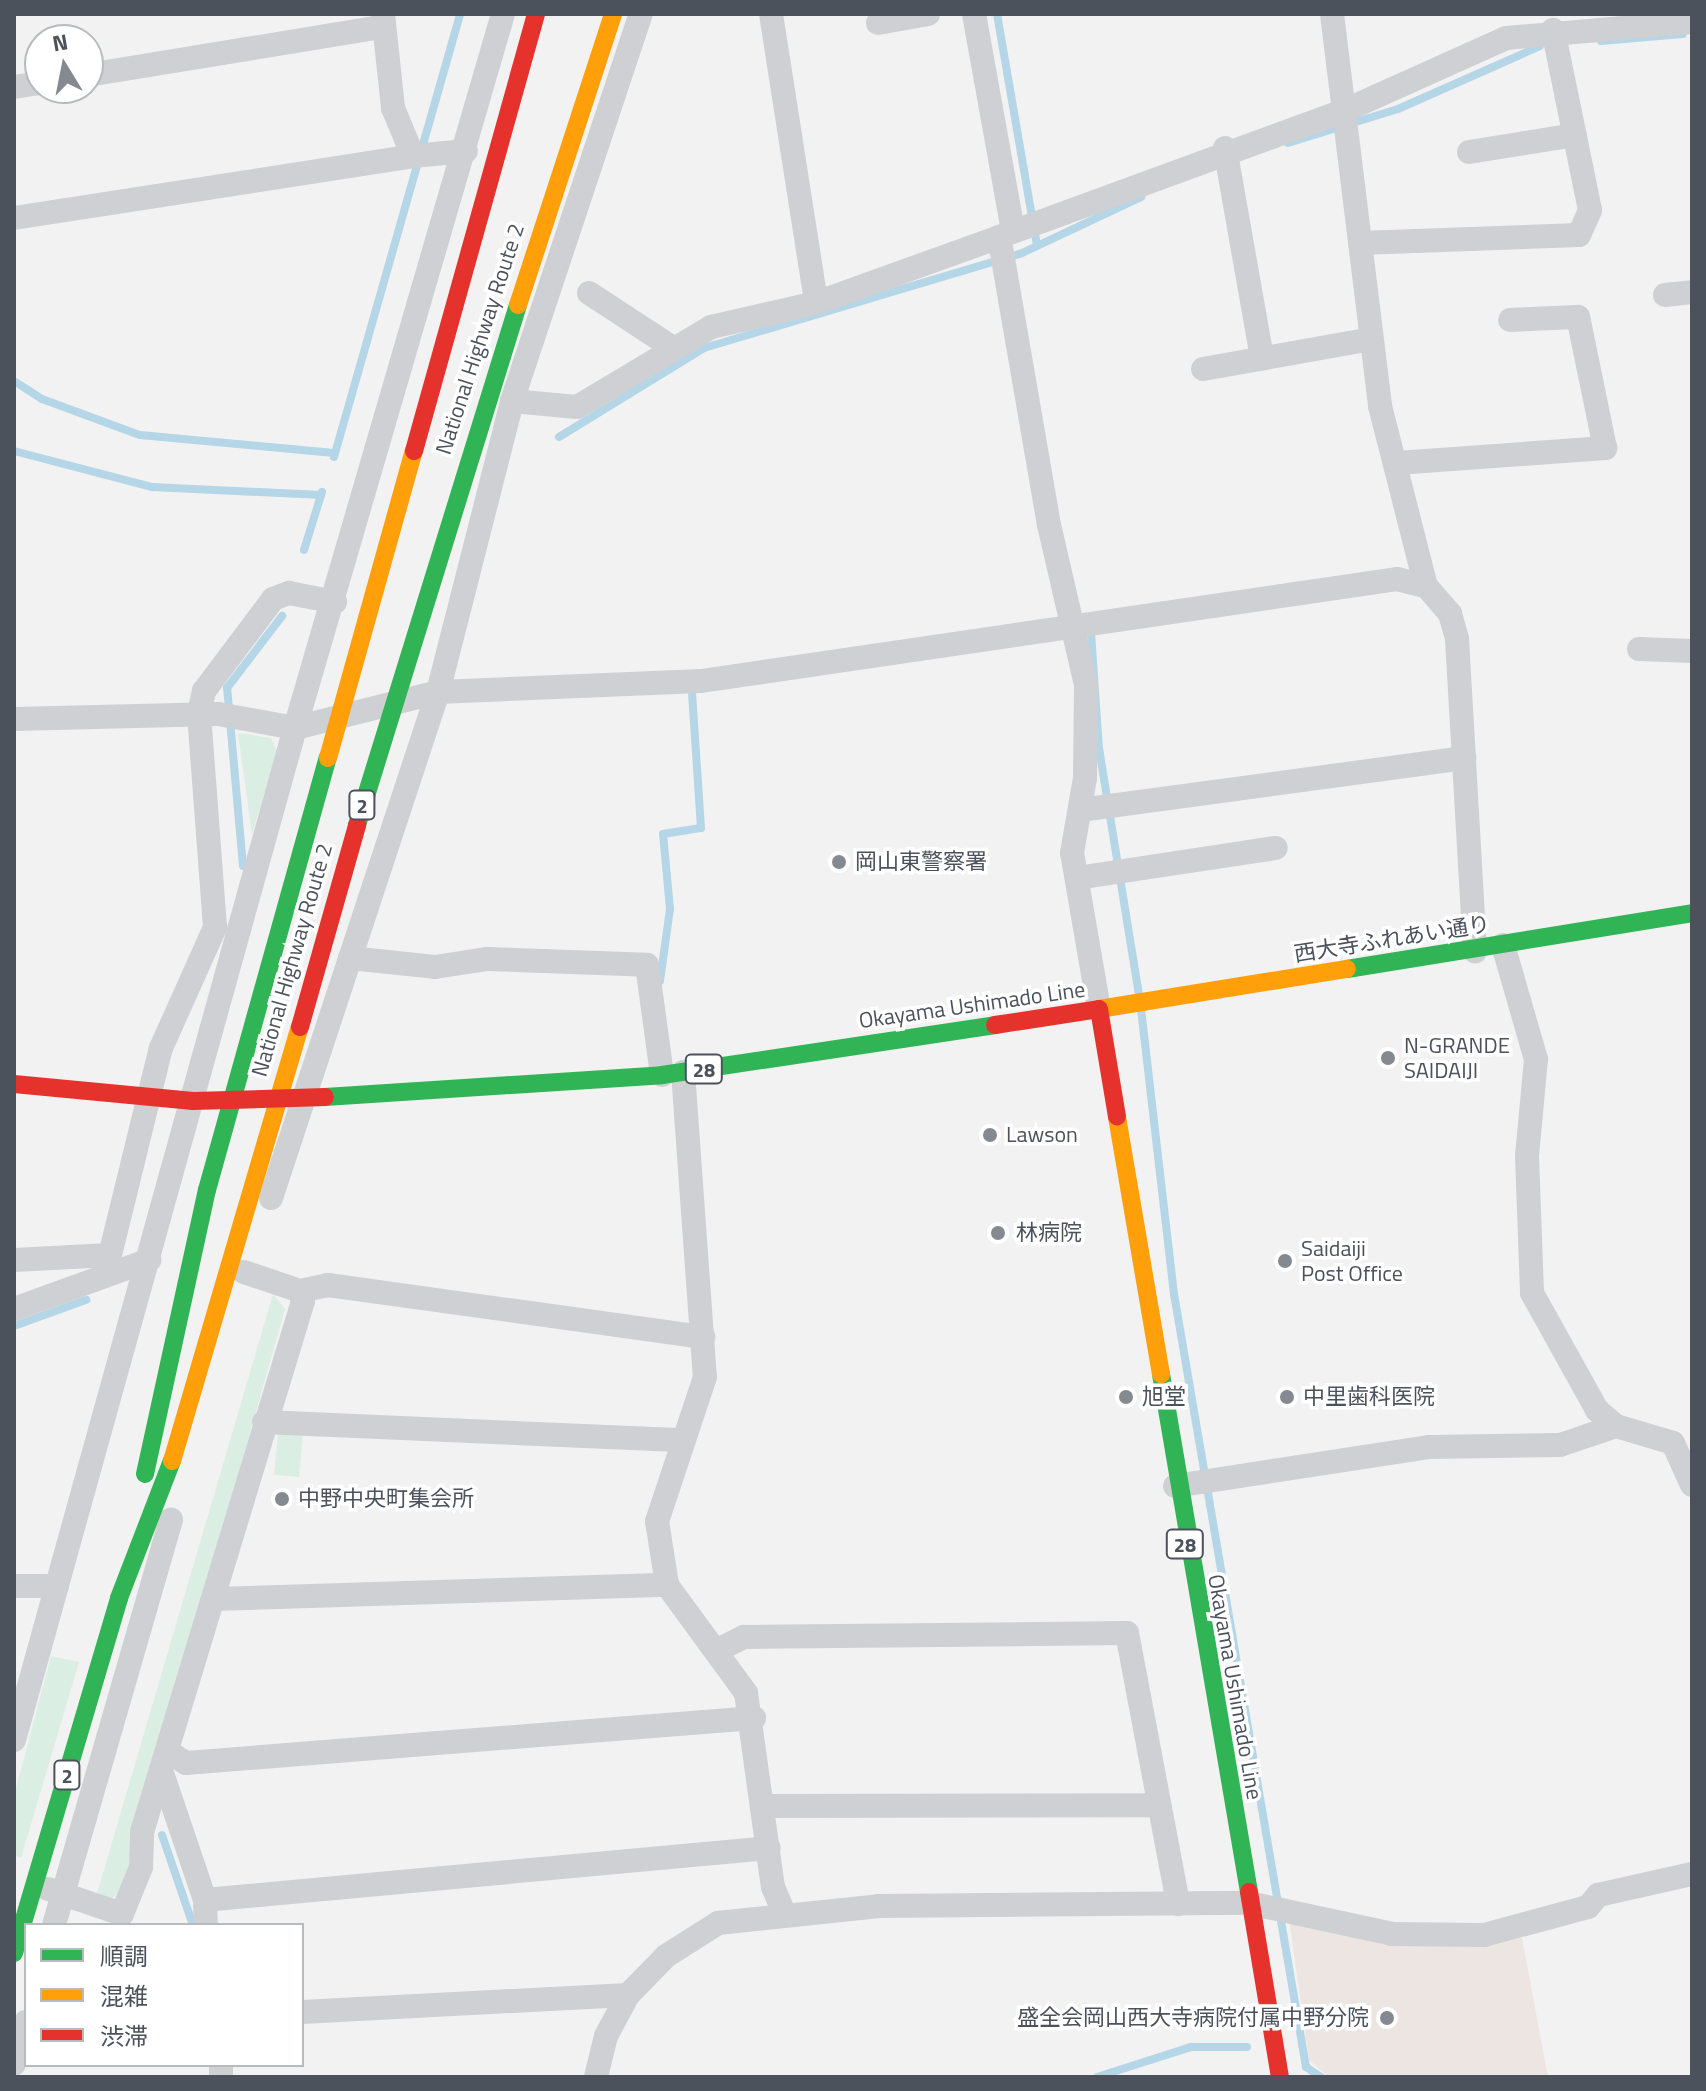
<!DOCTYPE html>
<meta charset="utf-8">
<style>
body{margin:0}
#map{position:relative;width:1706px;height:2091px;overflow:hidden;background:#f2f2f2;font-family:"Titillium Web","Noto Sans JP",sans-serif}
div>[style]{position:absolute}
.medical>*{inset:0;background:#ece5e2}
.green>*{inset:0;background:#daeee4;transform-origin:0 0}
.stream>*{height:8px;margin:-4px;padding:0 4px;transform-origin:4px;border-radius:4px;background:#b4d6e7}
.street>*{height:24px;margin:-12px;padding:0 12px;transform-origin:12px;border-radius:12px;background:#ced0d3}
.fast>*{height:18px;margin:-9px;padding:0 9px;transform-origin:9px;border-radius:9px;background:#30b455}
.slow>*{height:18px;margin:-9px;padding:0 9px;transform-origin:9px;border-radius:9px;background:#ff9f0a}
.jam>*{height:18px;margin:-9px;padding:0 9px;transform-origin:9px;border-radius:9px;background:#e5322d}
.dots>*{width:22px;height:22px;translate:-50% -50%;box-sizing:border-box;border:4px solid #fff;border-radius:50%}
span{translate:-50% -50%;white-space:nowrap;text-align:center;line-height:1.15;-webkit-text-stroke:7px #fff;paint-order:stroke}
.shield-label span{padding:2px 6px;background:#fff;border:2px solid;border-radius:6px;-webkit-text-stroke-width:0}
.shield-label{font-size:20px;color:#4b525c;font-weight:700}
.street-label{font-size:22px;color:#4b525c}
.poi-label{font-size:22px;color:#4b525c}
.left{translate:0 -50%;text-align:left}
.right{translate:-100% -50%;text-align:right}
.frame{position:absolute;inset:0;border:16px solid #4b525c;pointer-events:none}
.legend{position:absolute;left:24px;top:1923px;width:280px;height:144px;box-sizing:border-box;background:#fff;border:2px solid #b7babe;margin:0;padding:10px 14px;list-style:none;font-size:24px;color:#4b525c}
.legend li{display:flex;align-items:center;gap:16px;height:40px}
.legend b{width:40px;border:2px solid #b7babe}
.north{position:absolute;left:24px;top:24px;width:80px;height:80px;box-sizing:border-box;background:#fff;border:2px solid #b7babe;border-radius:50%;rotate:350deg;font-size:22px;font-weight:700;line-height:32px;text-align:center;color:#4b525c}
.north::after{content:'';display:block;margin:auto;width:28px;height:36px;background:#858a90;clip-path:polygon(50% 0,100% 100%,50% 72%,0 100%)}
</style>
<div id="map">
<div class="medical">
<i style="clip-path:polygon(1289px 1919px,1487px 1942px,1522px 1938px,1548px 2077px,1329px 2077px,1309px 2060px)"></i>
</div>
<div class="green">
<i style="clip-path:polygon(238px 733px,271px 738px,277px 751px,252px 834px)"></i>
<i style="clip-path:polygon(273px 1294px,285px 1309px,121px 1891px,107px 1902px,96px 1897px)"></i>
<i style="left:278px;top:1431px;width:25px;height:44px;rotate:5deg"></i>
<i style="clip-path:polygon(51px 1656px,79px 1662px,21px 1858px,14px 1855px,14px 1796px)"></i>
</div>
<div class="stream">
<i style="left:997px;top:14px;width:235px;rotate:80.2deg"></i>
<i style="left:1601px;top:41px;width:82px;rotate:-4.9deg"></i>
<i style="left:1288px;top:143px;width:115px;rotate:-17.2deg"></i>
<i style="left:1398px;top:109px;width:155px;rotate:-23.9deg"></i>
<i style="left:14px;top:381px;width:33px;rotate:33deg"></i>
<i style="left:42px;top:399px;width:104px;rotate:20.2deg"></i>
<i style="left:140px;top:435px;width:195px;rotate:5.3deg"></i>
<i style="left:559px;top:437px;width:170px;rotate:-31.5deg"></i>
<i style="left:704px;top:348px;width:332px;rotate:-16.6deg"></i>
<i style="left:1022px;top:253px;width:132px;rotate:-25.2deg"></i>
<i style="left:14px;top:451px;width:143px;rotate:14.6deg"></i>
<i style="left:152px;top:487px;width:169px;rotate:2.7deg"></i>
<i style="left:334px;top:457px;width:461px;rotate:-74.1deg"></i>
<i style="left:304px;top:550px;width:61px;rotate:-72.8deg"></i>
<i style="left:1091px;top:632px;width:116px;rotate:86.1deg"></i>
<i style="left:1099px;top:748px;width:250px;rotate:80.8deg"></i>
<i style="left:243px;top:866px;width:179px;rotate:-95.1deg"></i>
<i style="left:227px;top:688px;width:91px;rotate:-52.6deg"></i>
<i style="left:660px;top:981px;width:73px;rotate:-82.1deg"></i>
<i style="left:670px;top:909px;width:75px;rotate:-95.3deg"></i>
<i style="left:663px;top:834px;width:38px;rotate:-9deg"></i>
<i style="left:701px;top:828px;width:134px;rotate:-93.8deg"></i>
<i style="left:1141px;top:1009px;width:287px;rotate:83.4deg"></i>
<i style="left:1174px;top:1294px;width:784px;rotate:80.31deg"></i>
<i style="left:1306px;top:2067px;width:18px;rotate:34deg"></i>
<i style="left:14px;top:1326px;width:77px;rotate:-19.9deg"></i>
<i style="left:162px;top:1835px;width:95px;rotate:71deg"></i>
<i style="left:1097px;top:2077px;width:99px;rotate:-17.7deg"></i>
<i style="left:1191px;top:2047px;width:56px"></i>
</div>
<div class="street">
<i style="left:383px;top:14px;width:95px;rotate:83.9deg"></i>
<i style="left:393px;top:108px;width:52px;rotate:67.4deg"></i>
<i style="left:413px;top:156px;width:53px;rotate:-5.4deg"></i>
<i style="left:771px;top:14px;width:292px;rotate:81.1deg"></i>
<i style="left:974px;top:14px;width:220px;rotate:79.8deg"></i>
<i style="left:1332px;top:14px;width:395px;rotate:83deg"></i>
<i style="left:1380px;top:406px;width:186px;rotate:75.7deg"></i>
<i style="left:1426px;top:586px;width:37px;rotate:49deg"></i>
<i style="left:1450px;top:614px;width:26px;rotate:74deg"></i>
<i style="left:1457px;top:639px;width:313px;rotate:86.7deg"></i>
<i style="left:878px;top:23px;width:51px;rotate:-10.2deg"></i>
<i style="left:88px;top:75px;width:296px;rotate:-9.3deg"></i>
<i style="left:14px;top:87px;width:26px;rotate:-9deg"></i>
<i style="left:1225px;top:148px;width:212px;rotate:80deg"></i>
<i style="left:1469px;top:152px;width:107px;rotate:-9.1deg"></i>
<i style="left:14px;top:218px;width:404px;rotate:-8.8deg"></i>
<i style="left:1360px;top:243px;width:219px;rotate:-2.1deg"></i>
<i style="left:1579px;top:235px;width:27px;rotate:-66deg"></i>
<i style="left:1590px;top:210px;width:184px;rotate:-101.6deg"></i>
<i style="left:589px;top:293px;width:100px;rotate:33.2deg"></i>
<i style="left:1665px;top:295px;width:27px;rotate:-6deg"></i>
<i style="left:1203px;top:369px;width:171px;rotate:-10.1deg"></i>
<i style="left:512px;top:401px;width:65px;rotate:5.3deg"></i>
<i style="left:577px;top:407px;width:156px;rotate:-30.8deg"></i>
<i style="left:711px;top:327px;width:108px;rotate:-12.9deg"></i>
<i style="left:816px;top:303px;width:195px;rotate:-19.8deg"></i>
<i style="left:1397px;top:463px;width:209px;rotate:-4.1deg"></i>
<i style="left:1605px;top:448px;width:134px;rotate:-101.6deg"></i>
<i style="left:1578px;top:317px;width:68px;rotate:177.5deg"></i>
<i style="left:1639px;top:649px;width:53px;rotate:2.2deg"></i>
<i style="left:14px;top:719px;width:204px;rotate:-1.4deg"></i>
<i style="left:218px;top:714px;width:78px;rotate:10.3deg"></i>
<i style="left:295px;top:728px;width:147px;rotate:-14.1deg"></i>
<i style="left:438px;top:692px;width:263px;rotate:-2.4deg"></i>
<i style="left:701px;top:681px;width:703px;rotate:-8.34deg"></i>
<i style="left:1397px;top:579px;width:30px;rotate:14deg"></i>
<i style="left:1080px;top:810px;width:388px;rotate:-7.7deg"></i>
<i style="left:1077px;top:878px;width:201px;rotate:-8.6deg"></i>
<i style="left:1503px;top:945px;width:119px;rotate:73.9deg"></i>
<i style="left:1536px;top:1059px;width:97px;rotate:95.3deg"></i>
<i style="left:1527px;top:1156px;width:137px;rotate:87.9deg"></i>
<i style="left:1532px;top:1293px;width:134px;rotate:60.9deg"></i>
<i style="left:1597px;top:1410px;width:25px;rotate:40deg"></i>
<i style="left:1616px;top:1426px;width:59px;rotate:16.6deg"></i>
<i style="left:1673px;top:1443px;width:46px;rotate:65.7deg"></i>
<i style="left:350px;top:958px;width:85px;rotate:6deg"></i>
<i style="left:435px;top:967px;width:53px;rotate:-8.7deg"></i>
<i style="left:487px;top:959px;width:160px;rotate:2.1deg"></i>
<i style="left:647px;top:965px;width:111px;rotate:82.2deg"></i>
<i style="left:1099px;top:1009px;width:158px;rotate:-99.8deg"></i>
<i style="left:1072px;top:853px;width:76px;rotate:-80.2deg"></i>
<i style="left:1085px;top:778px;width:93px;rotate:-89.4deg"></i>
<i style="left:1086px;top:685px;width:164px;rotate:-103deg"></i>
<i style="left:1049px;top:525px;width:292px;rotate:-99.8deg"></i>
<i style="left:999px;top:237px;width:370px;rotate:-20.1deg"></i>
<i style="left:1346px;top:110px;width:175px;rotate:-24.2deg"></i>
<i style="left:1506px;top:38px;width:187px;rotate:-4.9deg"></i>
<i style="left:683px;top:1072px;width:306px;rotate:85.9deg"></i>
<i style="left:705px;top:1377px;width:152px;rotate:108.4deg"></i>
<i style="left:657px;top:1521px;width:65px;rotate:81.1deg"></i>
<i style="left:667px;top:1585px;width:134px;rotate:53.8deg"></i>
<i style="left:746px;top:1693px;width:196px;rotate:82.1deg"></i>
<i style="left:773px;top:1887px;width:28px;rotate:67deg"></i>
<i style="left:271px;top:1198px;width:533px;rotate:-71.74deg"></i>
<i style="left:438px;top:692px;width:300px;rotate:-75.7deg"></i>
<i style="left:512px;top:401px;width:408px;rotate:-71.6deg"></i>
<i style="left:14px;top:1260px;width:96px;rotate:-3deg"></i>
<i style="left:110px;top:1255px;width:213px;rotate:-76.2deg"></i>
<i style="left:161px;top:1048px;width:133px;rotate:-65.9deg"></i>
<i style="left:215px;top:927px;width:214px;rotate:-94.3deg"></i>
<i style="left:199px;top:714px;width:24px;rotate:-78deg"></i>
<i style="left:204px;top:691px;width:115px;rotate:-53.1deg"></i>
<i style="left:273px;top:599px;width:17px;rotate:-21deg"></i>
<i style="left:289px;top:593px;width:47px;rotate:11.1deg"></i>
<i style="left:300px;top:1291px;width:29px;rotate:-12deg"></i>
<i style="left:328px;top:1285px;width:379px;rotate:7.9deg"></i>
<i style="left:14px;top:1309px;width:144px;rotate:-19.9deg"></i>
<i style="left:264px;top:1422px;width:420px;rotate:2.5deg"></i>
<i style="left:1175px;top:1486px;width:258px;rotate:-8.7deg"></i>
<i style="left:1430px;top:1447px;width:130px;rotate:-0.9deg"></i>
<i style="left:1560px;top:1445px;width:59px;rotate:-18.7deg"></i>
<i style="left:14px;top:1586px;width:43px"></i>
<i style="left:213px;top:1599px;width:454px;rotate:-1.8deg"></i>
<i style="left:720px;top:1649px;width:27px;rotate:-27deg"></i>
<i style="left:744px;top:1637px;width:383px;rotate:-0.6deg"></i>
<i style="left:1127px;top:1633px;width:276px;rotate:79.3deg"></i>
<i style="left:14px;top:1740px;width:1050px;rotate:-74.48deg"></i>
<i style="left:295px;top:728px;width:744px;rotate:-73.76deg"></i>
<i style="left:170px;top:1753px;width:19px;rotate:32deg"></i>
<i style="left:186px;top:1763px;width:570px;rotate:-4.53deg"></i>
<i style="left:163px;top:1776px;width:131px;rotate:71.3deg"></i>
<i style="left:205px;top:1900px;width:566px;rotate:-5.27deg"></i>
<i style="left:764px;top:1806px;width:395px;rotate:-0.1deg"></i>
<i style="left:48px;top:1889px;width:78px;rotate:18.7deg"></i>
<i style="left:122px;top:1914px;width:51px;rotate:-68deg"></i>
<i style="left:141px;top:1867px;width:35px;rotate:-88deg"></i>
<i style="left:142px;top:1832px;width:555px;rotate:-73.13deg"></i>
<i style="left:303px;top:1301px;width:10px;rotate:-107deg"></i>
<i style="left:300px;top:1291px;width:59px;rotate:-161.3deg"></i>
<i style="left:205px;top:1900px;width:25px;rotate:88deg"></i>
<i style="left:54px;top:1925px;width:422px;rotate:-73.9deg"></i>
<i style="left:302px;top:2012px;width:326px;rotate:-3deg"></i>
<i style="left:14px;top:2064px;width:44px;rotate:-74.1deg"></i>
<i style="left:221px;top:2077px;width:12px;rotate:-90deg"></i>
<i style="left:596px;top:2077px;width:42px;rotate:-76.3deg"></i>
<i style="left:606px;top:2036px;width:47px;rotate:-61.8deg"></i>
<i style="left:628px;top:1995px;width:54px;rotate:-45.7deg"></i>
<i style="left:666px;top:1956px;width:62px;rotate:-32.4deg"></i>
<i style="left:718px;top:1923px;width:162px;rotate:-6deg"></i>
<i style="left:879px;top:1906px;width:370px;rotate:-0.5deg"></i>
<i style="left:1249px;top:1903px;width:146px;rotate:12.2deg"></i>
<i style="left:1392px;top:1934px;width:92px;rotate:0.6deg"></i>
<i style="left:1484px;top:1935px;width:108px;rotate:-15.1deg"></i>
<i style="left:1588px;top:1907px;width:16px;rotate:-50deg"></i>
<i style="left:1598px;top:1895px;width:96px;rotate:-12.6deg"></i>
</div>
<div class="fast">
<i style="left:357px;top:825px;width:544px;rotate:-72.8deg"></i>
<i style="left:1347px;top:969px;width:350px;rotate:-9.2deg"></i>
<i style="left:325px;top:1097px;width:338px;rotate:-3.7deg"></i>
<i style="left:662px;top:1075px;width:337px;rotate:-8.5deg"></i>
<i style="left:1161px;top:1374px;width:525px;rotate:80.36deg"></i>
<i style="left:145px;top:1474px;width:291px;rotate:-77.7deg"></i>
<i style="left:207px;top:1190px;width:449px;rotate:-74.4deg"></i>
<i style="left:14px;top:1953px;width:370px;rotate:-73.5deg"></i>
<i style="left:119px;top:1598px;width:147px;rotate:-68.9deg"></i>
</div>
<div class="slow">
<i style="left:518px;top:305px;width:306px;rotate:-71.9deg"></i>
<i style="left:328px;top:758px;width:319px;rotate:-74.4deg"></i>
<i style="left:1099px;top:1009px;width:251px;rotate:-9.2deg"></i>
<i style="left:1117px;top:1117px;width:261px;rotate:80.3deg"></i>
<i style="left:172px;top:1461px;width:452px;rotate:-73.6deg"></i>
</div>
<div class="jam">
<i style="left:414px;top:451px;width:454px;rotate:-74.4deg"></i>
<i style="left:995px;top:1025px;width:105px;rotate:-8.7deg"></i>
<i style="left:1099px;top:1009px;width:109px;rotate:80.5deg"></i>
<i style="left:300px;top:1027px;width:210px;rotate:-74.2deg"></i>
<i style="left:14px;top:1084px;width:180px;rotate:5.4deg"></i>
<i style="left:193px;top:1101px;width:132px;rotate:-1.7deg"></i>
<i style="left:1249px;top:1892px;width:188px;rotate:80.5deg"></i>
</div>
<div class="dots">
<i style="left:839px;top:862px;background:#858a90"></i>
<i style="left:1388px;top:1058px;background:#858a90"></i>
<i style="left:990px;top:1135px;background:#858a90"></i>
<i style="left:998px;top:1233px;background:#858a90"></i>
<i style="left:1285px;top:1261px;background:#858a90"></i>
<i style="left:1126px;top:1397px;background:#858a90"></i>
<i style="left:1287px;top:1397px;background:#858a90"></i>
<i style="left:282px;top:1499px;background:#858a90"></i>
<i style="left:1387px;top:2018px;background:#858a90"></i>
</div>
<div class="shield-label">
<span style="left:362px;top:805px">2</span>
<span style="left:704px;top:1069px">28</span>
<span style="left:1185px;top:1544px">28</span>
<span style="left:67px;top:1775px">2</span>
</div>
<div class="street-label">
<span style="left:480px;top:339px;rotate:-72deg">National Highway Route 2</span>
<span style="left:1392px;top:939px;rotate:-9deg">西大寺ふれあい通り</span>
<span style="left:292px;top:960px;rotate:-74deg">National Highway Route 2</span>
<span style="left:972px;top:1005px;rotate:-8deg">Okayama Ushimado Line</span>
<span style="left:1235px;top:1687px;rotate:80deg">Okayama Ushimado Line</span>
</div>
<div class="poi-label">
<span class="left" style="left:855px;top:862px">岡山東警察署</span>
<span class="left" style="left:1404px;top:1058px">N-GRANDE<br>SAIDAIJI</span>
<span class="left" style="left:1006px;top:1135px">Lawson</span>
<span class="left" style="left:1016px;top:1233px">林病院</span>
<span class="left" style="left:1301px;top:1261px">Saidaiji<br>Post Office</span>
<span class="left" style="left:1142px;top:1397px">旭堂</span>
<span class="left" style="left:1303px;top:1397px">中里歯科医院</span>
<span class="left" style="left:298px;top:1499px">中野中央町集会所</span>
<span class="right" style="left:1369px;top:2018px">盛全会岡山西大寺病院付属中野分院</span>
</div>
<div class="frame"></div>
<ul class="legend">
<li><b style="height:10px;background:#30b455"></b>順調</li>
<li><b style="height:10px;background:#ff9f0a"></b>混雑</li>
<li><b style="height:10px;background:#e5322d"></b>渋滞</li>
</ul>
<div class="north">N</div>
</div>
